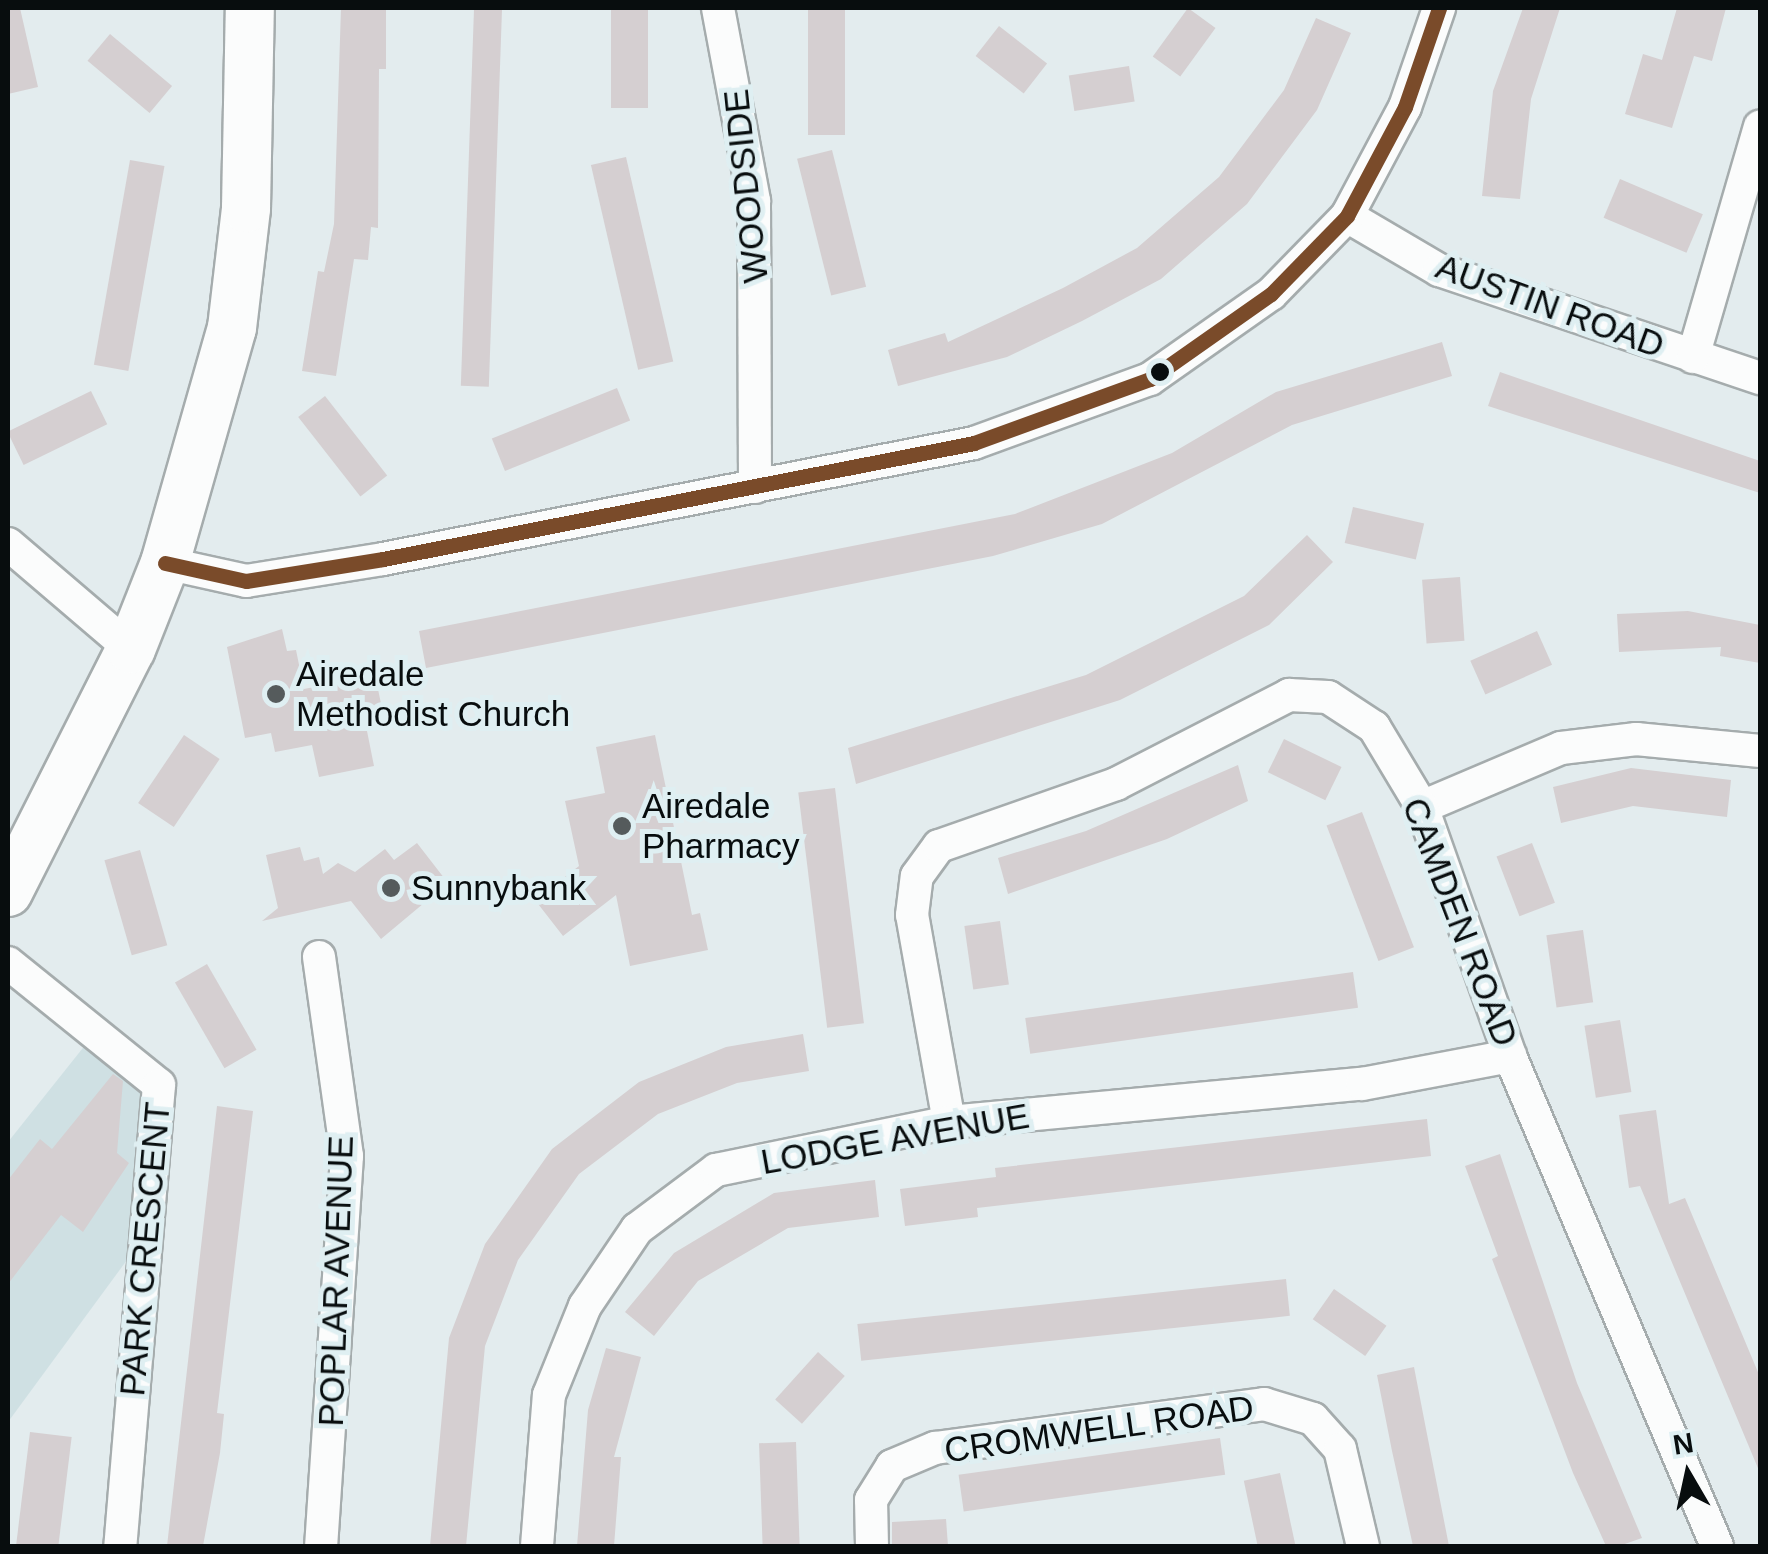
<!DOCTYPE html>
<style>
body{margin:0}
#map{position:relative;width:1768px;height:1554px;overflow:hidden;background:#e3ecee;font-family:Arial,sans-serif}
div>[style]{position:absolute}
.built>*{inset:0;background:#cfe0e3}
.building>*{inset:0;background:#d5cfd1;transform-origin:0 0}
.roads{filter:drop-shadow(2px 0 #a5acad) drop-shadow(-2px 0 #a5acad) drop-shadow(0 2px #a5acad) drop-shadow(0 -2px #a5acad)}
.street>*{height:32px;margin:-16px;padding:0 16px;transform-origin:16px;border-radius:16px;background:#fbfcfc}
.secondary>*{height:48px;margin:-24px;padding:0 24px;transform-origin:24px;border-radius:24px;background:#fbfcfc}
.bus-1>*{height:15px;margin:-7.5px;padding:0 7.5px;transform-origin:7.5px;border-radius:7.5px;background:#7a4b2a}
.dots>*{width:28px;height:28px;translate:-50% -50%;box-sizing:border-box;border:5px solid #dfeff2;border-radius:50%}
span{translate:-50% -50%;white-space:nowrap;text-align:center;line-height:1.15;-webkit-text-stroke:10px #dfeff2;paint-order:stroke}
.street-label{font-size:35px;color:#080d0e}
.poi-label{font-size:35px;color:#080d0e}
.left{translate:0 -50%;text-align:left}
.frame{position:absolute;inset:0;border:10px solid #080d0e;pointer-events:none}
.north{position:absolute;left:1638px;top:1424px;width:100px;height:100px;-webkit-text-stroke:8px #dfeff2;paint-order:stroke;rotate:351deg;font-size:28px;font-weight:700;line-height:40px;text-align:center;color:#080d0e}
.north::after{content:'';display:block;margin:auto;width:35px;height:45px;background:#080d0e;clip-path:polygon(50% 0,100% 100%,50% 72%,0 100%)}
</style>
<div id="map">
<div class="built">
<i style="clip-path:polygon(94px 1034px,159px 1085px,149px 1230px,8px 1422px,8px 1142px)"></i>
</div>
<div class="building">
<i style="clip-path:polygon(8px 8px,20px 8px,38px 87px,8px 94px)"></i>
<i style="clip-path:polygon(341px 8px,386px 8px,386px 69px,379px 69px,378px 228px,371px 227px,368px 260px,354px 259px,336px 376px,302px 371px,318px 271px,324px 272px,334px 224px)"></i>
<i style="left:611px;top:8px;width:37px;height:100px"></i>
<i style="left:808px;top:8px;width:37px;height:127px"></i>
<i style="left:1188px;top:8px;width:34px;height:60px;rotate:36deg"></i>
<i style="clip-path:polygon(1523px 8px,1560px 8px,1531px 99px,1520px 199px,1482px 196px,1493px 91px)"></i>
<i style="clip-path:polygon(1677px 8px,1726px 8px,1712px 61px,1694px 56px,1672px 128px,1625px 114px,1643px 54px,1662px 60px)"></i>
<i style="left:474px;top:9px;width:28px;height:377px;rotate:2deg"></i>
<i style="clip-path:polygon(1316px 18px,1351px 33px,1317px 110px,1247px 204px,1161px 279px,1082px 321px,1007px 357px,898px 386px,888px 350px,945px 333px,948px 342px,1063px 288px,1137px 248px,1219px 177px,1284px 90px)"></i>
<i style="left:999px;top:26px;width:61px;height:38px;rotate:38deg"></i>
<i style="left:110px;top:34px;width:81px;height:35px;rotate:40deg"></i>
<i style="left:1129px;top:66px;width:36px;height:61px;rotate:81deg"></i>
<i style="left:832px;top:150px;width:141px;height:36px;rotate:76deg"></i>
<i style="left:626px;top:157px;width:210px;height:36px;rotate:77deg"></i>
<i style="left:130px;top:160px;width:35px;height:208px;rotate:10deg"></i>
<i style="left:1620px;top:179px;width:90px;height:42px;rotate:23deg"></i>
<i style="clip-path:polygon(1442px 342px,1452px 376px,1292px 425px,1102px 524px,993px 556px,426px 668px,419px 631px,1015px 514px,1172px 453px,1276px 392px)"></i>
<i style="clip-path:polygon(1500px 372px,1760px 461px,1760px 493px,1488px 406px)"></i>
<i style="left:617px;top:388px;width:35px;height:135px;rotate:68deg"></i>
<i style="left:91px;top:391px;width:37px;height:93px;rotate:64deg"></i>
<i style="left:325px;top:396px;width:101px;height:34px;rotate:52deg"></i>
<i style="left:1353px;top:507px;width:73px;height:37px;rotate:13deg"></i>
<i style="clip-path:polygon(1307px 535px,1333px 562px,1269px 625px,1120px 700px,856px 784px,848px 748px,1086px 675px,1244px 596px)"></i>
<i style="left:1460px;top:577px;width:64px;height:38px;rotate:86deg"></i>
<i style="clip-path:polygon(1688px 611px,1760px 625px,1760px 663px,1720px 656px,1721px 647px,1619px 652px,1617px 614px)"></i>
<i style="clip-path:polygon(282px 629px,287px 651px,296px 650px,304px 689px,375px 675px,383px 713px,364px 716px,374px 766px,319px 777px,312px 745px,275px 752px,271px 733px,245px 738px,227px 647px)"></i>
<i style="left:1537px;top:631px;width:37px;height:73px;rotate:66deg"></i>
<i style="left:184px;top:735px;width:43px;height:82px;rotate:34deg"></i>
<i style="clip-path:polygon(655px 735px,692px 915px,700px 913px,708px 950px,630px 966px,616px 895px,563px 936px,535px 900px,579px 866px,565px 801px,605px 793px,596px 747px)"></i>
<i style="left:1284px;top:739px;width:64px;height:37px;rotate:26deg"></i>
<i style="clip-path:polygon(1238px 765px,1248px 801px,1167px 839px,1008px 894px,998px 858px,1086px 831px)"></i>
<i style="clip-path:polygon(1631px 768px,1731px 780px,1727px 817px,1633px 806px,1561px 823px,1553px 787px)"></i>
<i style="left:835px;top:788px;width:237px;height:37px;rotate:83deg"></i>
<i style="left:1362px;top:812px;width:145px;height:38px;rotate:69deg"></i>
<i style="clip-path:polygon(417px 843px,448px 883px,381px 939px,351px 901px,262px 921px,278px 908px,266px 855px,300px 847px,304px 861px,319px 857px,323px 874px,338px 863px,355px 872px,385px 849px,394px 860px)"></i>
<i style="left:1532px;top:843px;width:64px;height:38px;rotate:69deg"></i>
<i style="left:140px;top:850px;width:99px;height:37px;rotate:74deg"></i>
<i style="left:1000px;top:921px;width:64px;height:36px;rotate:82deg"></i>
<i style="left:1583px;top:930px;width:73px;height:37px;rotate:82deg"></i>
<i style="left:207px;top:964px;width:99px;height:37px;rotate:60deg"></i>
<i style="left:1353px;top:972px;width:36px;height:331px;rotate:82deg"></i>
<i style="left:1620px;top:1020px;width:73px;height:36px;rotate:81deg"></i>
<i style="clip-path:polygon(803px 1034px,809px 1071px,737px 1083px,658px 1114px,579px 1174px,518px 1260px,485px 1346px,466px 1546px,430px 1546px,449px 1338px,485px 1244px,552px 1149px,639px 1082px,726px 1047px)"></i>
<i style="clip-path:polygon(113px 1074px,123px 1081px,117px 1153px,129px 1163px,83px 1232px,61px 1215px,8px 1284px,8px 1180px,40px 1139px,52px 1149px)"></i>
<i style="clip-path:polygon(217px 1106px,253px 1111px,217px 1413px,224px 1414px,220px 1453px,203px 1546px,167px 1546px)"></i>
<i style="clip-path:polygon(1656px 1110px,1669px 1204px,1685px 1198px,1760px 1377px,1760px 1473px,1640px 1186px,1629px 1188px,1619px 1115px)"></i>
<i style="clip-path:polygon(1427px 1119px,1431px 1156px,977px 1208px,978px 1217px,905px 1226px,900px 1189px,996px 1177px,995px 1168px)"></i>
<i style="clip-path:polygon(1500px 1154px,1577px 1383px,1642px 1538px,1619px 1546px,1606px 1546px,1573px 1473px,1492px 1259px,1498px 1256px,1465px 1166px)"></i>
<i style="clip-path:polygon(875px 1180px,879px 1217px,788px 1228px,698px 1281px,654px 1336px,625px 1312px,674px 1253px,774px 1193px)"></i>
<i style="left:1286px;top:1279px;width:37px;height:431px;rotate:84deg"></i>
<i style="left:1334px;top:1289px;width:64px;height:37px;rotate:35deg"></i>
<i style="clip-path:polygon(606px 1348px,641px 1357px,614px 1457px,621px 1457px,614px 1546px,577px 1546px,588px 1410px)"></i>
<i style="left:818px;top:1352px;width:36px;height:64px;rotate:42deg"></i>
<i style="clip-path:polygon(1414px 1367px,1426px 1429px,1449px 1546px,1413px 1546px,1392px 1451px,1377px 1375px)"></i>
<i style="left:30px;top:1432px;width:42px;height:115px;rotate:7deg"></i>
<i style="left:1220px;top:1438px;width:37px;height:264px;rotate:82deg"></i>
<i style="left:796px;top:1442px;width:104px;height:37px;rotate:88deg"></i>
<i style="left:1280px;top:1473px;width:75px;height:37px;rotate:78deg"></i>
<i style="clip-path:polygon(946px 1519px,948px 1546px,892px 1546px,892px 1522px)"></i>
</div>
<div class="roads">
<div class="street">
<i style="left:718px;top:8px;width:196px;rotate:79.4deg"></i>
<i style="left:754px;top:201px;width:286px;rotate:89.8deg"></i>
<i style="left:1347px;top:216px;width:107px;rotate:30.4deg"></i>
<i style="left:1439px;top:270px;width:339px;rotate:18.6deg"></i>
<i style="left:1693px;top:357px;width:240px;rotate:-73.8deg"></i>
<i style="left:8px;top:544px;width:162px;rotate:40.5deg"></i>
<i style="left:165px;top:563px;width:83px;rotate:12.5deg"></i>
<i style="left:246px;top:581px;width:139px;rotate:-9.1deg"></i>
<i style="left:383px;top:559px;width:602px;rotate:-11.1deg"></i>
<i style="left:974px;top:443px;width:187px;rotate:-20deg"></i>
<i style="left:1150px;top:379px;width:148px;rotate:-35.1deg"></i>
<i style="left:1271px;top:294px;width:109px;rotate:-45.7deg"></i>
<i style="left:1347px;top:216px;width:123px;rotate:-62deg"></i>
<i style="left:1405px;top:107px;width:105px;rotate:-71deg"></i>
<i style="left:1422px;top:807px;width:151px;rotate:-23deg"></i>
<i style="left:1561px;top:748px;width:76px;rotate:-6.8deg"></i>
<i style="left:1636px;top:739px;width:125px;rotate:5.5deg"></i>
<i style="left:319px;top:957px;width:201px;rotate:82deg"></i>
<i style="left:347px;top:1156px;width:391px;rotate:93.8deg"></i>
<i style="left:8px;top:963px;width:194px;rotate:38.9deg"></i>
<i style="left:159px;top:1085px;width:463px;rotate:94.8deg"></i>
<i style="left:949px;top:1122px;width:210px;rotate:-100.1deg"></i>
<i style="left:912px;top:915px;width:39px;rotate:-83deg"></i>
<i style="left:917px;top:876px;width:37px;rotate:-54deg"></i>
<i style="left:939px;top:846px;width:188px;rotate:-19.3deg"></i>
<i style="left:1116px;top:784px;width:195px;rotate:-27.2deg"></i>
<i style="left:1289px;top:695px;width:39px;rotate:3deg"></i>
<i style="left:1328px;top:697px;width:55px;rotate:33.1deg"></i>
<i style="left:1374px;top:727px;width:93px;rotate:59deg"></i>
<i style="left:1422px;top:807px;width:264px;rotate:70.5deg"></i>
<i style="left:1510px;top:1056px;width:532px;rotate:67.1deg"></i>
<i style="left:537px;top:1546px;width:151px;rotate:-85.5deg"></i>
<i style="left:549px;top:1395px;width:96px;rotate:-68deg"></i>
<i style="left:585px;top:1306px;width:93px;rotate:-56deg"></i>
<i style="left:637px;top:1229px;width:99px;rotate:-36.8deg"></i>
<i style="left:716px;top:1170px;width:238px;rotate:-11.6deg"></i>
<i style="left:949px;top:1122px;width:415px;rotate:-5.3deg"></i>
<i style="left:1362px;top:1084px;width:151px;rotate:-10.7deg"></i>
<i style="left:872px;top:1546px;width:46px;rotate:-91.2deg"></i>
<i style="left:871px;top:1500px;width:40px;rotate:-58deg"></i>
<i style="left:892px;top:1466px;width:47px;rotate:-22.7deg"></i>
<i style="left:935px;top:1448px;width:332px;rotate:-7.6deg"></i>
<i style="left:1264px;top:1404px;width:51px;rotate:17deg"></i>
<i style="left:1313px;top:1419px;width:40px;rotate:48deg"></i>
<i style="left:1340px;top:1449px;width:100px;rotate:76.7deg"></i>
</div>
<div class="secondary">
<i style="left:8px;top:892px;width:272px;rotate:-63.2deg"></i>
<i style="left:131px;top:649px;width:92px;rotate:-68.4deg"></i>
<i style="left:165px;top:563px;width:244px;rotate:-74.1deg"></i>
<i style="left:232px;top:328px;width:121px;rotate:-83.3deg"></i>
<i style="left:246px;top:208px;width:200px;rotate:-88.9deg"></i>
</div>
</div>
<div class="bus-1">
<i style="left:165px;top:563px;width:83px;rotate:12.5deg"></i>
<i style="left:246px;top:581px;width:139px;rotate:-9.1deg"></i>
<i style="left:383px;top:559px;width:602px;rotate:-11.1deg"></i>
<i style="left:974px;top:443px;width:187px;rotate:-20deg"></i>
<i style="left:1150px;top:379px;width:148px;rotate:-35.1deg"></i>
<i style="left:1271px;top:294px;width:109px;rotate:-45.7deg"></i>
<i style="left:1347px;top:216px;width:123px;rotate:-62deg"></i>
<i style="left:1405px;top:107px;width:105px;rotate:-71deg"></i>
</div>
<div class="dots">
<i style="left:1160px;top:372px;background:#080d0e"></i>
<i style="left:276px;top:694px;background:#555b5c"></i>
<i style="left:622px;top:826px;background:#555b5c"></i>
<i style="left:391px;top:888px;background:#555b5c"></i>
</div>
<div class="street-label">
<span style="left:746px;top:186px;rotate:-96deg">WOODSIDE</span>
<span style="left:1550px;top:306px;rotate:20deg">AUSTIN ROAD</span>
<span style="left:1460px;top:922px;rotate:69deg">CAMDEN ROAD</span>
<span style="left:895px;top:1139px;rotate:-10deg">LODGE AVENUE</span>
<span style="left:145px;top:1249px;rotate:-85deg">PARK CRESCENT</span>
<span style="left:336px;top:1281px;rotate:-88deg">POPLAR AVENUE</span>
<span style="left:1099px;top:1429px;rotate:-8deg">CROMWELL ROAD</span>
</div>
<div class="poi-label">
<span class="left" style="left:296px;top:694px">Airedale<br>Methodist Church</span>
<span class="left" style="left:642px;top:826px">Airedale<br>Pharmacy</span>
<span class="left" style="left:411px;top:888px">Sunnybank</span>
</div>
<div class="frame"></div>
<div class="north">N</div>
</div>
